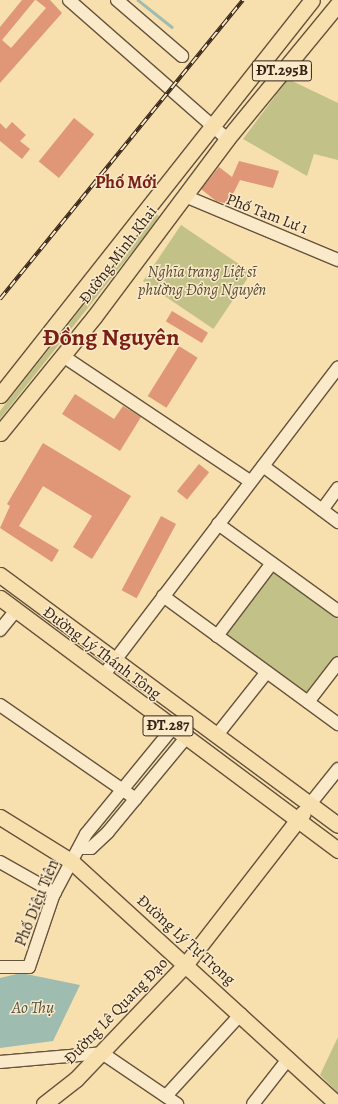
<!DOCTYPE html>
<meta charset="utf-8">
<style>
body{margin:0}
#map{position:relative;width:338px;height:1104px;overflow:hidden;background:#f7dfae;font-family:Alegreya,serif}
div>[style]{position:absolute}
.green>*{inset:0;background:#c1c188;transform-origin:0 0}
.water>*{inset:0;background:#9ebcaf}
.stream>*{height:2.5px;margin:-1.25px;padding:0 1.25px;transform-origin:1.25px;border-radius:1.25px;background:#9ebcaf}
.building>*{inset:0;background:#df9778;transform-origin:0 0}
.roads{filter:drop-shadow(1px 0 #66533c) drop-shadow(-1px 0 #66533c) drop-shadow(0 1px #66533c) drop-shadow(0 -1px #66533c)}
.minor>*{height:12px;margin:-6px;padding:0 6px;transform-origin:6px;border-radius:6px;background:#faeaca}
.major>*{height:15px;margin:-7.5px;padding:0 7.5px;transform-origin:7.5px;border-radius:7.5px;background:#f7dfae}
.rail>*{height:4px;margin-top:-2px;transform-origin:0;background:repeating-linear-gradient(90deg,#faeaca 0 8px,#352416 0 16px);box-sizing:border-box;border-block:1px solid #352416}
span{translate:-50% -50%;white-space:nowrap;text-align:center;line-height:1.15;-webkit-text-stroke:3px #faeaca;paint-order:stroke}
.shield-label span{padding:1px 3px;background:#faeaca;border:1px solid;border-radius:3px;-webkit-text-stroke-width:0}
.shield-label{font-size:15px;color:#352416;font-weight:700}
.street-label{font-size:16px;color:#352416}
.park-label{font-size:16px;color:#584b32;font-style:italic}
.water-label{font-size:17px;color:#545244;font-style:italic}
.quarter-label{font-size:18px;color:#7a1f14;font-weight:700}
.town-label{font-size:24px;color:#7a1f14;font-weight:700}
</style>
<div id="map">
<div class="green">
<i style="clip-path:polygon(288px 79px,338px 103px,338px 160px,314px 154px,307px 176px,243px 139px)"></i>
<i style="clip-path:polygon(156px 214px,159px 216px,147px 233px,0 419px,0 411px)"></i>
<i style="left:181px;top:225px;width:85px;height:68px;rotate:34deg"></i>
<i style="clip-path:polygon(274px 570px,338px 619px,338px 656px,306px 697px,224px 635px)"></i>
<i style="clip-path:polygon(338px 1037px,338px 1093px,320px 1075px)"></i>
</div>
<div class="water">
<i style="clip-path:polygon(21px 973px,80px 985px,53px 1041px,0 1048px,0 978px)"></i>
</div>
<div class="stream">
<i style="left:138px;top:0;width:43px;rotate:38.5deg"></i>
</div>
<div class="building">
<i style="clip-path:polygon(22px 0,35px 0,2px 40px,11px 48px,46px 8px,36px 0,50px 0,62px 13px,0 83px,0 27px)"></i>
<i style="left:74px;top:118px;width:26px;height:56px;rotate:39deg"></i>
<i style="clip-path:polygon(12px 122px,26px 135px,20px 141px,30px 149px,22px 159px,0 141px,0 123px,6px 129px)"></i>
<i style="clip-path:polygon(239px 161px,279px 171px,273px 188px,240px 180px,228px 204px,216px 201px,201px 189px,219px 167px,232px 177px)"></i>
<i style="left:172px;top:311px;width:42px;height:12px;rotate:31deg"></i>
<i style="left:179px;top:346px;width:22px;height:59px;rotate:32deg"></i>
<i style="clip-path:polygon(75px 394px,114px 419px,123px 406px,141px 417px,120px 451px,62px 414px)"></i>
<i style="clip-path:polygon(43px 443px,131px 496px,92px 559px,73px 547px,92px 516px,43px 486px,19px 526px,59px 550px,52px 562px,0 528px,10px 506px,7px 504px)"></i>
<i style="left:199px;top:464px;width:13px;height:35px;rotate:39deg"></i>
<i style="left:161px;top:516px;width:17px;height:84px;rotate:28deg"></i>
</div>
<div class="roads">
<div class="minor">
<i style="left:69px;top:0;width:210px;rotate:41.3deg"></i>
<i style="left:117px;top:0;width:86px;rotate:40.7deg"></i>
<i style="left:185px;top:196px;width:166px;rotate:22.7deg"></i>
<i style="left:63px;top:356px;width:225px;rotate:33.8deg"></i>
<i style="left:263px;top:466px;width:94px;rotate:36.7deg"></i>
<i style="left:322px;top:510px;width:27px;rotate:-54deg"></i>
<i style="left:218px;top:524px;width:148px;rotate:35.9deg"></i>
<i style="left:163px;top:596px;width:217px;rotate:36.2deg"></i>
<i style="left:0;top:630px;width:26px;rotate:-51deg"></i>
<i style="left:217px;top:636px;width:91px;rotate:-53deg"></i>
<i style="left:103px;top:676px;width:388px;rotate:-52.7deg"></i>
<i style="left:308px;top:702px;width:49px;rotate:-52.4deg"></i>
<i style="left:0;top:705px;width:165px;rotate:34.7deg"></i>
<i style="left:217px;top:735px;width:80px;rotate:-51.6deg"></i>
<i style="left:310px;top:804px;width:45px;rotate:-51.3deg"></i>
<i style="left:80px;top:848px;width:11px"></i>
<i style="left:91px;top:848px;width:23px;rotate:-43deg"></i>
<i style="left:108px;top:832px;width:121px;rotate:-50.4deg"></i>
<i style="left:0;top:862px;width:63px;rotate:29.4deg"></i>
<i style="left:0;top:967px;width:29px"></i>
<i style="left:29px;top:967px;width:75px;rotate:-71.3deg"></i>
<i style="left:53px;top:896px;width:70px;rotate:-62deg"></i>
<i style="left:86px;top:834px;width:136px;rotate:-50.7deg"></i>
<i style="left:0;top:1062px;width:102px;rotate:-5deg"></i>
<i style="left:102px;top:1053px;width:91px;rotate:34.2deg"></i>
<i style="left:166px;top:1096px;width:111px;rotate:-47.6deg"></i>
<i style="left:253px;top:1104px;width:58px;rotate:-52deg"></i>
</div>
<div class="major">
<i style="left:0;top:395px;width:503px;rotate:-51.7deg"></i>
<i style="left:0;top:433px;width:149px;rotate:-51deg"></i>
<i style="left:94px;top:317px;width:222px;rotate:-53.2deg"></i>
<i style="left:227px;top:139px;width:175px;rotate:-50.6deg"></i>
<i style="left:0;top:575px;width:420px;rotate:36.5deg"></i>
<i style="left:0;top:598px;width:422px;rotate:36.7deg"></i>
<i style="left:0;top:817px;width:84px;rotate:31.8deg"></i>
<i style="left:71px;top:861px;width:360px;rotate:42.4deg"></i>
<i style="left:44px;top:1104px;width:41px;rotate:-38deg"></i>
<i style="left:76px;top:1079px;width:158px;rotate:-46.3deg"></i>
<i style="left:185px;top:965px;width:192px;rotate:-52.2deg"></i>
</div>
</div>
<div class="rail">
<i style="left:0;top:299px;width:385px;rotate:-50.9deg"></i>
</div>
<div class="shield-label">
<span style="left:282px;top:71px">ĐT.295B</span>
<span style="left:168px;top:726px">ĐT.287</span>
</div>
<div class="street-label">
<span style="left:267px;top:214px;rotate:21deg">Phố Tam Lư 1</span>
<span style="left:118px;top:255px;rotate:-53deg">Đường Minh Khai</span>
<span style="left:102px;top:653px;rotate:37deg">Đường Lý Thánh Tông</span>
<span style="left:37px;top:903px;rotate:-68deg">Phố Diệu Tiên</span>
<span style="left:186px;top:940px;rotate:42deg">Đường Lý Tự Trọng</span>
<span style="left:116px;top:1011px;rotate:-46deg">Đường Lê Quang Đạo</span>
</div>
<div class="park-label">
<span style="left:202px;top:281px">Nghĩa trang Liệt sĩ<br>phường Đồng Nguyên</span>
</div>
<div class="water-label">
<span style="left:33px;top:1008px">Ao Thụ</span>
</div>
<div class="quarter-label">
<span style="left:126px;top:182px">Phố Mới</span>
</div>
<div class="town-label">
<span style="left:111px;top:338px">Đồng Nguyên</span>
</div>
</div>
